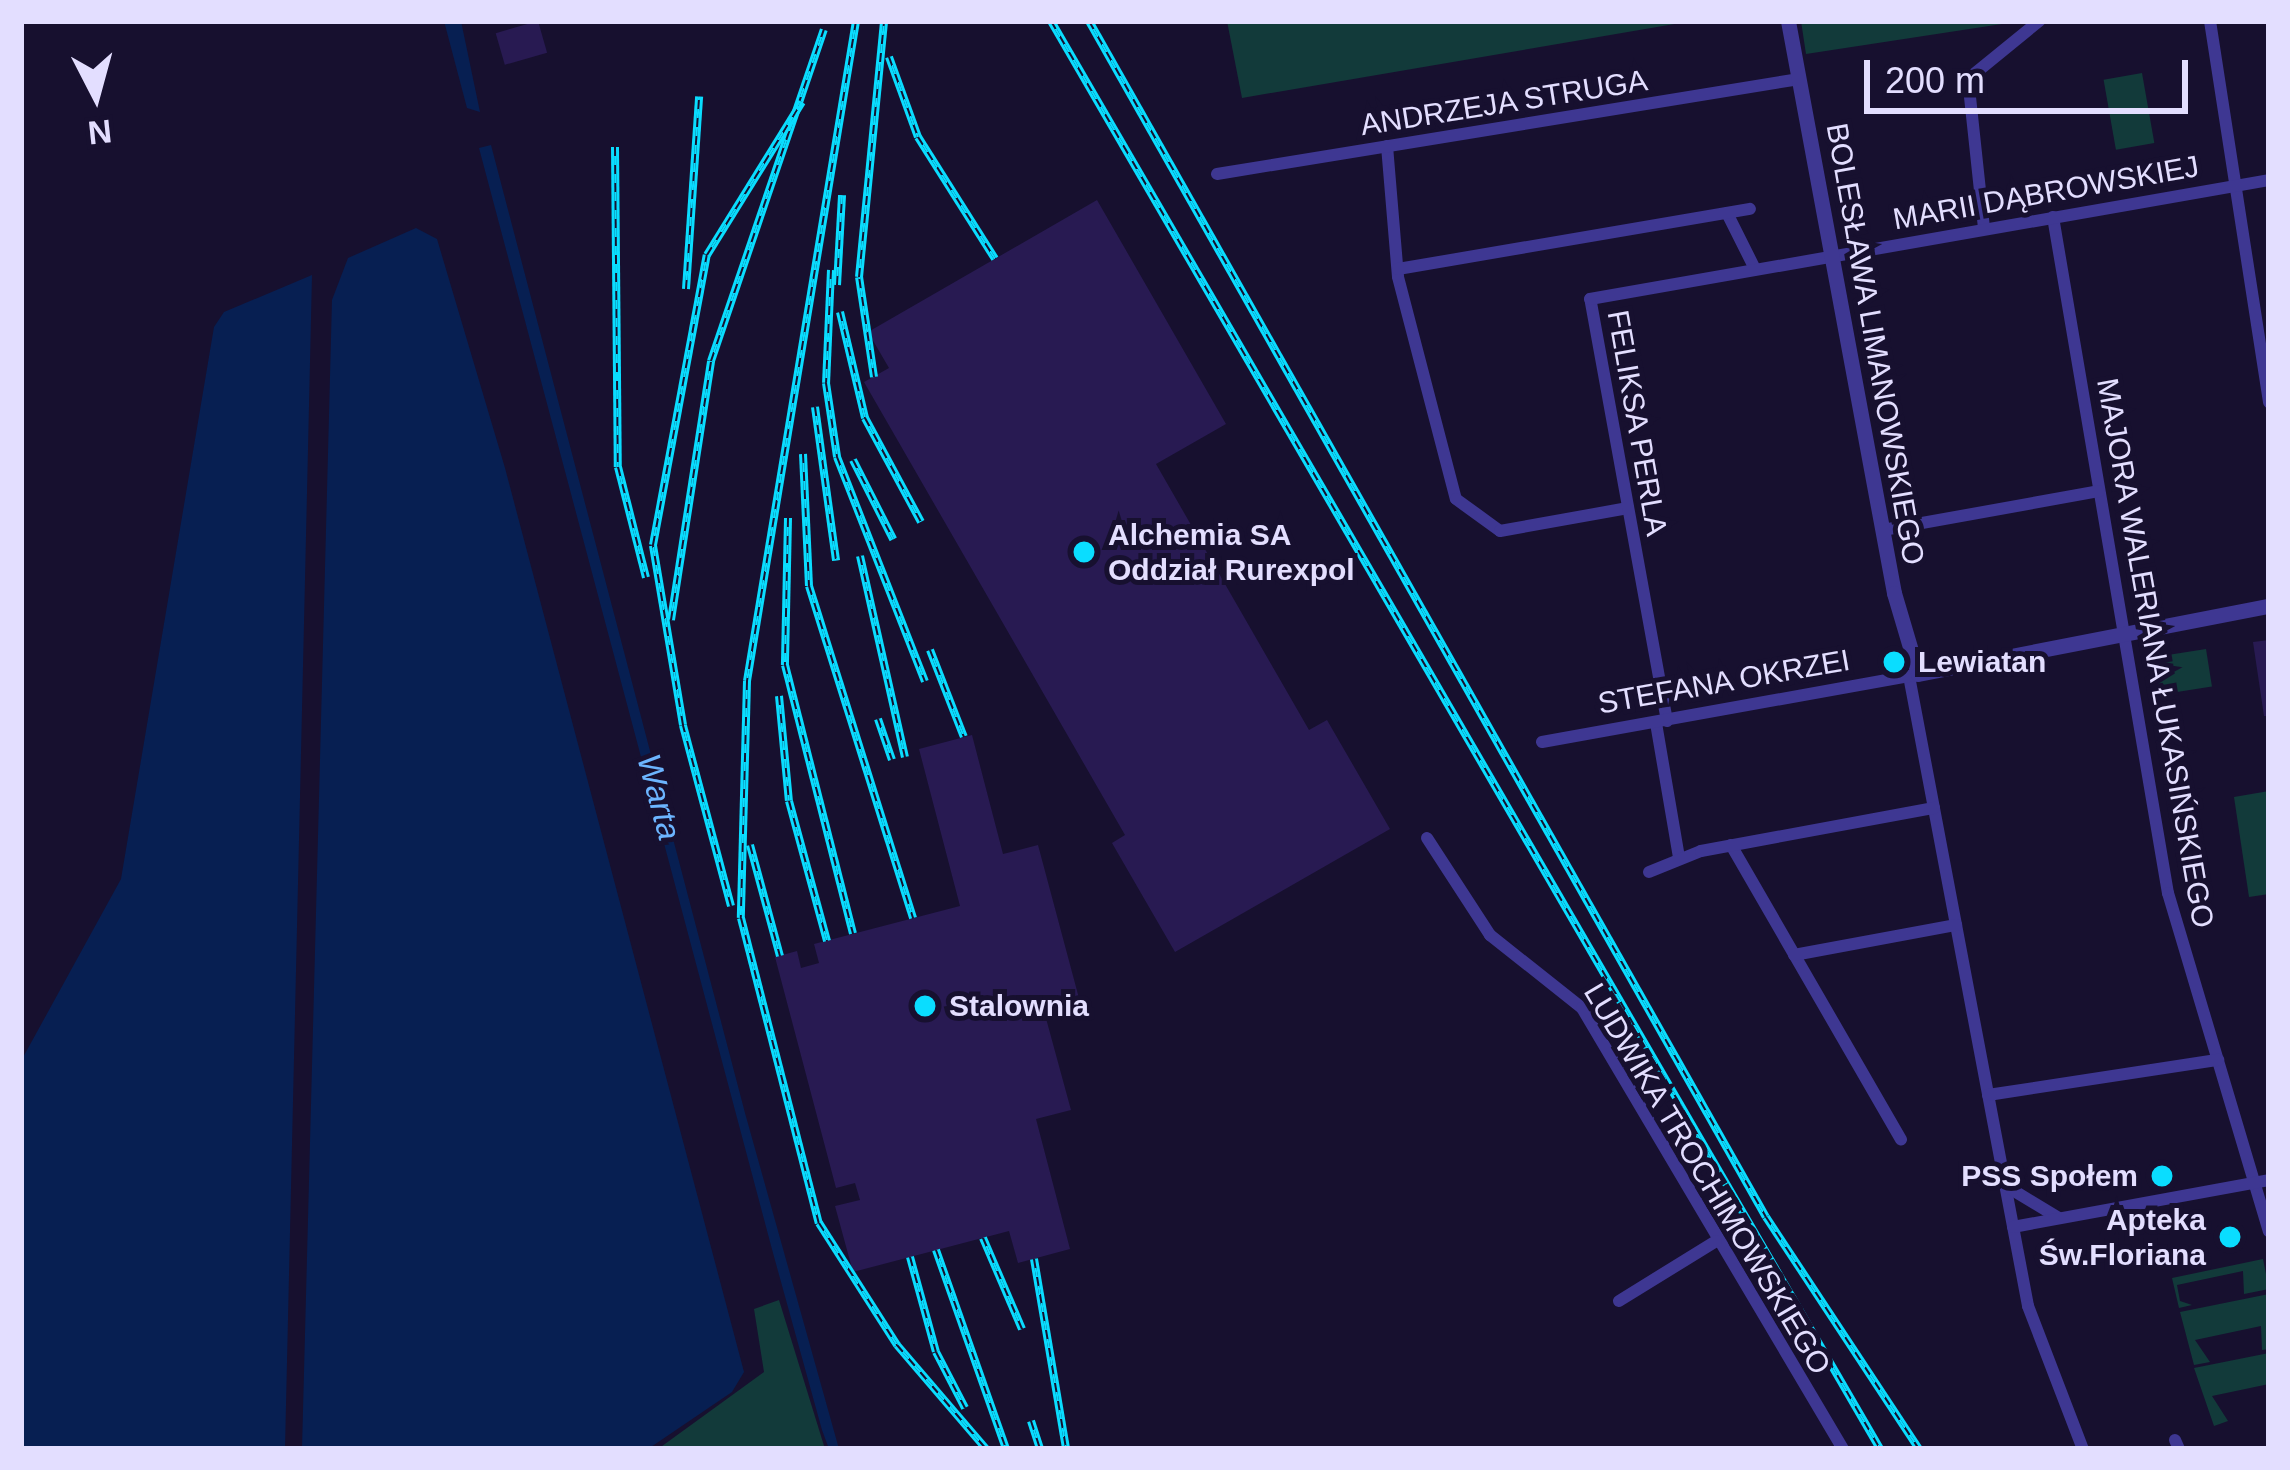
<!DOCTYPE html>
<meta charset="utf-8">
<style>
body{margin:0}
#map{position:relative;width:2290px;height:1470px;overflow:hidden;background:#17102f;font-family:Arial,sans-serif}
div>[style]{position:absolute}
.green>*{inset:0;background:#123a3a;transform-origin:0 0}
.water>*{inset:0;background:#071f52}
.building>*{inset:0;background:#281a52;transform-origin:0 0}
.minor>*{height:12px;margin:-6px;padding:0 6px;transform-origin:6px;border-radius:6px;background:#3e3792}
.tertiary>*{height:15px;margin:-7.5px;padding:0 7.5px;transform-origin:7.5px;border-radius:7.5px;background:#3e3792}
.rail>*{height:8px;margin-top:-4px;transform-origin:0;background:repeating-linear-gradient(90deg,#17102f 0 9px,#0addff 0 18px);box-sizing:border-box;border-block:3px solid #0addff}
.dots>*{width:33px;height:33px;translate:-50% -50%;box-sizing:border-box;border:6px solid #17102f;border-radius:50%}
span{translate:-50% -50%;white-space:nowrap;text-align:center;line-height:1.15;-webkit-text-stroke:10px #17102f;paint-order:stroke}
.street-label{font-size:30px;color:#e3deff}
.poi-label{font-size:30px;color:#e3deff;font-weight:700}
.left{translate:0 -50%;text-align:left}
.right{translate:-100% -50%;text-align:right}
.water-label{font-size:33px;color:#6cb5ff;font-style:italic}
.frame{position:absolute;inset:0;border:24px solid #e3deff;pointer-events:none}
.north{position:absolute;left:36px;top:36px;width:120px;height:120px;-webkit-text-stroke:9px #17102f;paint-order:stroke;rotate:174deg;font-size:33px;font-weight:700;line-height:48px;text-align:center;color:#e3deff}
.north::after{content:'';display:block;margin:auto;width:42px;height:54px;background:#e3deff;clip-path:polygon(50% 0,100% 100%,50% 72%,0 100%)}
.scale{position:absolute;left:1864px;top:60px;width:324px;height:54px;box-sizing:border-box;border:6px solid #e3deff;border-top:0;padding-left:15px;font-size:36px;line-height:42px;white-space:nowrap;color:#e3deff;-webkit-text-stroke:9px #17102f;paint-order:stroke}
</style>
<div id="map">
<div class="green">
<i style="clip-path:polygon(1227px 21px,1692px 21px,1242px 98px)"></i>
<i style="clip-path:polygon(1801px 21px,2015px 21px,2015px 22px,1806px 54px)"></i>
<i style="left:2142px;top:73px;width:71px;height:39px;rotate:80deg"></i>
<i style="left:2206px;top:649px;width:38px;height:58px;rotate:81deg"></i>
<i style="clip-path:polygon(2269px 791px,2269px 894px,2249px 897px,2234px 797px)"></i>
<i style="clip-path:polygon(2263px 1259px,2269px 1289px,2244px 1294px,2243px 1271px,2177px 1285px,2180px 1301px,2192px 1305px,2179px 1308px,2172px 1278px)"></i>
<i style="clip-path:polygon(2269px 1294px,2269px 1349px,2262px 1350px,2261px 1326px,2195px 1340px,2210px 1362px,2194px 1365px,2180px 1312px)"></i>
<i style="clip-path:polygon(779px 1300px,825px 1449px,658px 1449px,764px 1372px,754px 1309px)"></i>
<i style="clip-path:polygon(2269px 1353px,2269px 1384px,2212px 1396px,2228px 1421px,2214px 1426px,2194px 1368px)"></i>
</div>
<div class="water">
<i style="clip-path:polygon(444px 21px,461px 21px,480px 112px,467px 108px)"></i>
<i style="clip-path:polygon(491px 145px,745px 1113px,839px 1449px,829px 1449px,822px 1430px,773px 1253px,479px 148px)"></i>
<i style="clip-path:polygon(416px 228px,437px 239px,505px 468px,744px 1372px,732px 1392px,648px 1449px,302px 1449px,332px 300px,348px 258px)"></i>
<i style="clip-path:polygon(312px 275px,285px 1449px,21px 1449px,21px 1061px,121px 879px,214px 327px,224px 312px)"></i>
</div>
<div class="building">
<i style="left:538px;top:21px;width:33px;height:44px;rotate:74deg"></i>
<i style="clip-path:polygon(1097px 200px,1226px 424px,1156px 464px,1309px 730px,1327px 720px,1390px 829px,1175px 952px,1112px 843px,1125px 835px,864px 382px,889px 368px,868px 332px)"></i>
<i style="clip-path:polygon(2269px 640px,2269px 716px,2264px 716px,2253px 642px)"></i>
<i style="clip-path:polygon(972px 735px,1003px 854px,1038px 845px,1080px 1002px,1044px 1011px,1071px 1110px,1036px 1119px,1070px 1249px,1018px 1263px,1009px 1231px,853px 1272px,835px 1206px,860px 1200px,855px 1183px,836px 1188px,775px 957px,797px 951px,801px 968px,819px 963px,814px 944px,960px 906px,919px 749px)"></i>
</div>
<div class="minor">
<i style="left:2210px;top:21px;width:386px;rotate:81.2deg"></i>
<i style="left:1387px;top:146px;width:131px;rotate:85.2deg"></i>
<i style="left:1398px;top:277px;width:229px;rotate:75.4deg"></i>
<i style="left:1456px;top:499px;width:54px;rotate:36deg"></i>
<i style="left:1500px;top:531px;width:130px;rotate:-10.2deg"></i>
<i style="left:1217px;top:174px;width:590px;rotate:-9.27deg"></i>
<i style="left:1727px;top:213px;width:63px;rotate:63.4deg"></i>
<i style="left:2053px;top:217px;width:686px;rotate:80.35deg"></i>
<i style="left:2168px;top:893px;width:353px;rotate:73.4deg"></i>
<i style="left:1984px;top:228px;width:150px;rotate:-96.1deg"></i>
<i style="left:1968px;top:79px;width:92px;rotate:-39.2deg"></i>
<i style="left:1398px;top:269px;width:357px;rotate:-9.7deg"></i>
<i style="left:1883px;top:530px;width:219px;rotate:-10.2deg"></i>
<i style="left:1909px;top:676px;width:641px;rotate:79.3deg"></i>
<i style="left:2028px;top:1306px;width:153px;rotate:69deg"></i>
<i style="left:1667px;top:721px;width:429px;rotate:-100.3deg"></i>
<i style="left:1590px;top:299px;width:689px;rotate:-9.94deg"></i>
<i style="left:1656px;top:723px;width:136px;rotate:80.3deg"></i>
<i style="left:1542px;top:742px;width:377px;rotate:-10.2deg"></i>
<i style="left:1427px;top:838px;width:116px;rotate:57deg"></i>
<i style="left:1490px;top:935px;width:117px;rotate:38.4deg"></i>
<i style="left:1582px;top:1008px;width:512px;rotate:59.38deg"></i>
<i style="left:1731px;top:845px;width:340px;rotate:60deg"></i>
<i style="left:1649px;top:872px;width:56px;rotate:-22deg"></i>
<i style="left:1701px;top:851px;width:237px;rotate:-10.5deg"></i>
<i style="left:1794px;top:955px;width:165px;rotate:-10.5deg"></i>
<i style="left:1988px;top:1095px;width:233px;rotate:-8.7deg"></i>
<i style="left:2006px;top:1186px;width:62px;rotate:31.1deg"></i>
<i style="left:2013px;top:1227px;width:260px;rotate:-10.4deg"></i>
<i style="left:1619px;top:1301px;width:114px;rotate:-31.7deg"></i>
<i style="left:2175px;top:1440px;width:10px;rotate:66deg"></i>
</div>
<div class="tertiary">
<i style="left:1788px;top:21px;width:582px;rotate:79.5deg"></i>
<i style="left:1894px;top:593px;width:84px;rotate:73.5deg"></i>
<i style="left:1918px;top:674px;width:358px;rotate:-11deg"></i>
</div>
<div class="rail">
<i style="left:856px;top:21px;width:669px;rotate:99.38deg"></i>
<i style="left:747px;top:681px;width:237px;rotate:91.5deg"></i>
<i style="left:741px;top:918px;width:315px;rotate:75.7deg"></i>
<i style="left:819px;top:1223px;width:145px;rotate:57.4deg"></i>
<i style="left:897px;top:1345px;width:137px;rotate:49.4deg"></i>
<i style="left:1051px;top:21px;width:1651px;rotate:59.86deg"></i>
<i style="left:1089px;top:21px;width:1374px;rotate:60.49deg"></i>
<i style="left:1766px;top:1217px;width:278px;rotate:56.6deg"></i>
<i style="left:889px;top:57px;width:85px;rotate:70.1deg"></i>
<i style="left:918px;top:137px;width:144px;rotate:57.7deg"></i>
<i style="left:615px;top:147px;width:320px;rotate:89.5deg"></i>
<i style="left:618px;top:467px;width:114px;rotate:75.8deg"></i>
<i style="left:831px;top:270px;width:113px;rotate:92.5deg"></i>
<i style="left:826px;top:383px;width:75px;rotate:81.5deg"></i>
<i style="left:837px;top:457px;width:241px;rotate:68.6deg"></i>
<i style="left:837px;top:285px;width:90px;rotate:-86.8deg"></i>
<i style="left:686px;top:289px;width:193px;rotate:-86.1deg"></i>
<i style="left:840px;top:312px;width:109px;rotate:76.7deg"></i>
<i style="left:865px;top:418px;width:118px;rotate:61.7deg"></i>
<i style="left:874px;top:377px;width:101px;rotate:-98.5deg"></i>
<i style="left:859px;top:277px;width:257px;rotate:-84.4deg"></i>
<i style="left:815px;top:407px;width:155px;rotate:82.2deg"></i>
<i style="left:803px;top:454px;width:132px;rotate:87.4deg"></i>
<i style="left:809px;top:586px;width:348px;rotate:72.6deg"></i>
<i style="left:853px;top:460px;width:89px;rotate:63.1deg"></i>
<i style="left:788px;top:518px;width:147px;rotate:91.2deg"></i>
<i style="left:785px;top:665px;width:277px;rotate:75.8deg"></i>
<i style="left:860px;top:556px;width:206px;rotate:77.4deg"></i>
<i style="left:671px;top:620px;width:262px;rotate:-81.2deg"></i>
<i style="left:711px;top:361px;width:350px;rotate:-71.2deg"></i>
<i style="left:930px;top:650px;width:93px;rotate:68.7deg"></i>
<i style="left:779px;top:696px;width:105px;rotate:84.6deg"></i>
<i style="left:789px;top:801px;width:145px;rotate:74.8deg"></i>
<i style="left:878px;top:719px;width:43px;rotate:71.1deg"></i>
<i style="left:750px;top:845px;width:115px;rotate:74.9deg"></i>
<i style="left:731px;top:906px;width:187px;rotate:-104.9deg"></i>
<i style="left:683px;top:725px;width:182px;rotate:-99.5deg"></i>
<i style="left:653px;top:545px;width:295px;rotate:-79.5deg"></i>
<i style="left:707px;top:255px;width:180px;rotate:-58.2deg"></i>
<i style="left:983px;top:1238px;width:99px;rotate:66.8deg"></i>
<i style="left:936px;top:1250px;width:211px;rotate:70.6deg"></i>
<i style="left:910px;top:1257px;width:98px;rotate:74.7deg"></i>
<i style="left:936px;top:1352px;width:63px;rotate:62.6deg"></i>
<i style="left:1034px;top:1259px;width:193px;rotate:80.4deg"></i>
<i style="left:1031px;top:1421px;width:29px;rotate:72deg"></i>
</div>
<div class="dots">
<i style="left:1084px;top:552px;background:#0addff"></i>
<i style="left:1894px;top:662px;background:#0addff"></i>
<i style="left:925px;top:1006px;background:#0addff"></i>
<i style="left:2162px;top:1176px;background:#0addff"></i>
<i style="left:2230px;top:1237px;background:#0addff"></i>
</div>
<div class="street-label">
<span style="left:1504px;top:103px;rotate:-9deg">ANDRZEJA STRUGA</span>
<span style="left:2046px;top:193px;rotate:-10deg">MARII DĄBROWSKIEJ</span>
<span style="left:1875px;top:344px;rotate:80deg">BOLESŁAWA LIMANOWSKIEGO</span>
<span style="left:1637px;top:423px;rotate:80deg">FELIKSA PERLA</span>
<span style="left:2155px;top:653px;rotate:80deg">MAJORA WALERIANA ŁUKASIŃSKIEGO</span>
<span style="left:1724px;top:682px;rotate:-10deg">STEFANA OKRZEI</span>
<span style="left:1707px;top:1179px;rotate:59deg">LUDWIKA TROCHIMOWSKIEGO</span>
</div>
<div class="poi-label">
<span class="left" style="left:1108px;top:552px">Alchemia SA<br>Oddział Rurexpol</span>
<span class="left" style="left:1918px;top:662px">Lewiatan</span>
<span class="left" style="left:949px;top:1006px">Stalownia</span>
<span class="right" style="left:2138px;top:1176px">PSS Społem</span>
<span class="right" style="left:2206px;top:1237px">Apteka<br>Św.Floriana</span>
</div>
<div class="water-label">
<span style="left:659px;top:797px;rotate:75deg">Warta</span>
</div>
<div class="frame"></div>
<div class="north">N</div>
<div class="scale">200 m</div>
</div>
